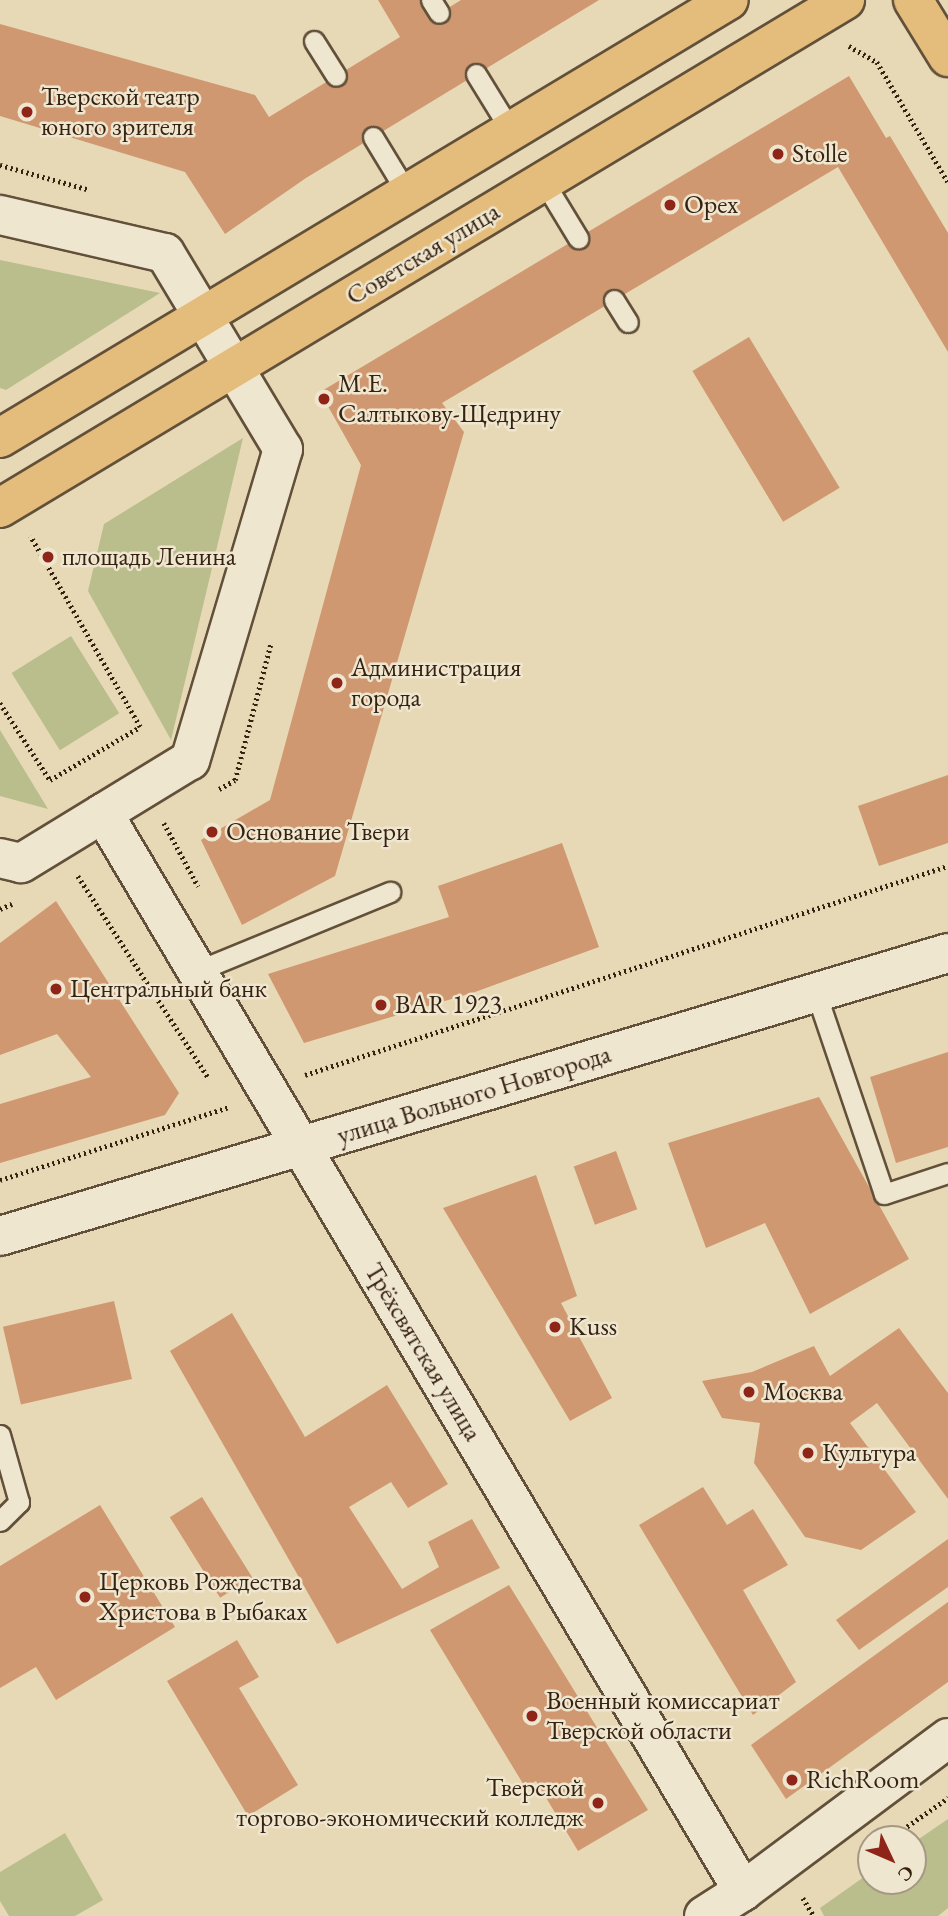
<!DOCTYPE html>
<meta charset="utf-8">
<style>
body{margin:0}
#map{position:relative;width:948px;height:1916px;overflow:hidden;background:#e7d9b6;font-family:"EB Garamond",serif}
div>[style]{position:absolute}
.green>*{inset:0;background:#b9be8c;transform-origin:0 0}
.building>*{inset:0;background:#d09871;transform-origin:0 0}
.path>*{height:4.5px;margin-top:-2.25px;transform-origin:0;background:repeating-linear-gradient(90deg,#362211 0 2px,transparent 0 5.5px)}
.roads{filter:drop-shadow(2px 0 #62503a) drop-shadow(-2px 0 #62503a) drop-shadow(0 2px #62503a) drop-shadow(0 -2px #62503a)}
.service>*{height:19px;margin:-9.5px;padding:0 9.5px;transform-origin:9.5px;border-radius:9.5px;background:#efe6d0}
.minor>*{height:38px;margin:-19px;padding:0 19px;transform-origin:19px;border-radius:19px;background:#efe6d0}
.tertiary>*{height:38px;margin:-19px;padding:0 19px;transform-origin:19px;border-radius:19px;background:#efe6d0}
.primary>*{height:38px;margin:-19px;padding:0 19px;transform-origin:19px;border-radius:19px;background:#e4bc7b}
.dots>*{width:19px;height:19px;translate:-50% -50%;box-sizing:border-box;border:4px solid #efe6d0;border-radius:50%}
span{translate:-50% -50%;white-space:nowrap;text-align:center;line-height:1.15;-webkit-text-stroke:5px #efe6d0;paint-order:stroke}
.poi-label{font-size:26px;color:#362211}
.left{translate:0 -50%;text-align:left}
.right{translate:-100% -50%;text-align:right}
.street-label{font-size:26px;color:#362211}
.north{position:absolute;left:857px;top:1825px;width:70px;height:70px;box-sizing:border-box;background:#efe6d0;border:2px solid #a59884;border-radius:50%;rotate:134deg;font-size:19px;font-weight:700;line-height:28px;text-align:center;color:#362211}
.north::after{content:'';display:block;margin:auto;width:24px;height:32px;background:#8f2418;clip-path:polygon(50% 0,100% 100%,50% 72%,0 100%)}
</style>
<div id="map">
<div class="green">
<i style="clip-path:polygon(0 260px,160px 293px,6px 390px,0 388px)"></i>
<i style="clip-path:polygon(243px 438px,171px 740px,88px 591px,104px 524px)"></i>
<i style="left:71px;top:636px;width:91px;height:70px;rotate:58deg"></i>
<i style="clip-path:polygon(0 730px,48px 809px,0 796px)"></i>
<i style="clip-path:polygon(948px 1819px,948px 1908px,938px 1916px,824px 1916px,820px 1908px,871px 1872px,871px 1881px,913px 1881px,913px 1843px)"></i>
<i style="clip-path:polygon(65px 1833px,103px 1900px,75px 1916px,9px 1916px,0 1901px,0 1872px)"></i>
</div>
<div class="building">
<i style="clip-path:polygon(378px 0,421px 0,432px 18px,461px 0,599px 0,306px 178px,225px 234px,185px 172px,0 116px,0 24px,255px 95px,269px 117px,400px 37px)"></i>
<i style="clip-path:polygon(849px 76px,886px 138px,890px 136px,948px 233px,948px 352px,838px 167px,442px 403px,464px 432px,335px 876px,242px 925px,201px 840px,270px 800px,361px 465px,320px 392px)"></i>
<i style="left:749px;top:337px;width:176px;height:66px;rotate:59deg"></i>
<i style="clip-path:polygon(948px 775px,948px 843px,879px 866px,858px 806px)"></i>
<i style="clip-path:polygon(562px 843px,599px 947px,475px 992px,304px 1043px,268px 974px,449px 917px,438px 886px)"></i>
<i style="clip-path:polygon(56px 901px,179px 1093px,165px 1115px,0 1163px,0 1104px,91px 1077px,57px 1034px,0 1055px,0 943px)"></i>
<i style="clip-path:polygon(948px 1052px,948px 1147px,896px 1163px,870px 1077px)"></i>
<i style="clip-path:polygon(819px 1097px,909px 1259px,810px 1314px,765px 1223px,706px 1248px,668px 1143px)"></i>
<i style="left:616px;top:1151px;width:62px;height:45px;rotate:70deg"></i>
<i style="clip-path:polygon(536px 1175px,577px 1296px,561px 1303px,612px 1398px,570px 1421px,443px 1208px)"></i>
<i style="left:114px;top:1301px;width:80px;height:114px;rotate:77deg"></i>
<i style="clip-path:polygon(232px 1313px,305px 1437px,387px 1385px,448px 1484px,408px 1508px,391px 1482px,349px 1507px,402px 1589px,439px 1567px,428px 1542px,472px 1519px,500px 1568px,337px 1644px,170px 1351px)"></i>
<i style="clip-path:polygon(899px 1328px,948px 1393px,948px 1499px,877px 1403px,850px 1423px,916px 1512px,861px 1550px,805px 1537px,754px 1463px,760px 1423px,722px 1418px,702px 1381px,752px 1372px,814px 1346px,830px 1376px)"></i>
<i style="clip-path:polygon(703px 1487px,727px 1525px,753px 1509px,788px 1565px,743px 1590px,796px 1682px,753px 1715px,639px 1525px)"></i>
<i style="left:202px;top:1497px;width:95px;height:38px;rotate:58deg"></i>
<i style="clip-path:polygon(100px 1505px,175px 1627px,56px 1700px,36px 1667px,0 1688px,0 1566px)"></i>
<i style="clip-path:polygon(948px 1539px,948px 1587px,859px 1650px,836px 1620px)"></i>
<i style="clip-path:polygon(509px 1585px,648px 1810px,578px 1851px,536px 1781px,525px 1787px,430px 1630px)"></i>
<i style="clip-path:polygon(948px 1602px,948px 1682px,786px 1799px,751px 1745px)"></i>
<i style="clip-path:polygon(237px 1640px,259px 1677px,239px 1688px,298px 1785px,248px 1816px,167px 1681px)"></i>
</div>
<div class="path">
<i style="left:849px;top:46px;width:32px;rotate:30deg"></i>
<i style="left:877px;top:62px;width:139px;rotate:59.4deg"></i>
<i style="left:0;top:165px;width:93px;rotate:15.5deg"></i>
<i style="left:0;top:703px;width:92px;rotate:57deg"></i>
<i style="left:50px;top:780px;width:104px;rotate:-30.5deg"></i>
<i style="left:140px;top:727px;width:220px;rotate:-119.9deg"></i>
<i style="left:219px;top:789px;width:18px;rotate:-29deg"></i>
<i style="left:235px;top:780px;width:142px;rotate:-75.3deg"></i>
<i style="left:164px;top:823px;width:72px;rotate:61.6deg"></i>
<i style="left:78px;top:876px;width:239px;rotate:57.1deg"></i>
<i style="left:0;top:909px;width:13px;rotate:-23deg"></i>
<i style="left:305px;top:1075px;width:676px;rotate:-18.01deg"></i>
<i style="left:0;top:1180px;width:240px;rotate:-17.7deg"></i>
<i style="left:889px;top:1839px;width:72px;rotate:-34.8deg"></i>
<i style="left:803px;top:1898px;width:21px;rotate:59deg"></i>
</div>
<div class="roads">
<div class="service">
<i style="left:431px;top:0;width:15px;rotate:58deg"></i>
<i style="left:314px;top:41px;width:41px;rotate:57.8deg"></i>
<i style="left:476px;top:74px;width:67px;rotate:58.4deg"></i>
<i style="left:373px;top:137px;width:66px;rotate:58.7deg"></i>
<i style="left:544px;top:182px;width:66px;rotate:58.7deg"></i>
<i style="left:614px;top:300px;width:26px;rotate:58deg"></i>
<i style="left:197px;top:971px;width:209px;rotate:-22.3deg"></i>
<i style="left:816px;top:993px;width:212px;rotate:71.3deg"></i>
<i style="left:884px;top:1194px;width:67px;rotate:-18.2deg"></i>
<i style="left:0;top:1435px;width:70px;rotate:74.2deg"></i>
<i style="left:19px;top:1502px;width:27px;rotate:135deg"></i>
</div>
<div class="minor">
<i style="left:0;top:215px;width:169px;rotate:13deg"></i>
<i style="left:165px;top:253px;width:229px;rotate:59deg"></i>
<i style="left:283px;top:449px;width:325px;rotate:106.6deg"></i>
<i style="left:190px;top:760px;width:198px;rotate:148.6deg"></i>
<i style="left:21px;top:863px;width:22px;rotate:-167deg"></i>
<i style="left:103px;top:813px;width:1254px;rotate:59.3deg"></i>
</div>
<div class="tertiary">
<i style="left:0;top:1236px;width:989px;rotate:-16.62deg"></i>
<i style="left:704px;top:1916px;width:46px;rotate:-32.7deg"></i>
<i style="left:743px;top:1891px;width:256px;rotate:-36.7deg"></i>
</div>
<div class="primary">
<i style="left:913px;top:0;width:67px;rotate:58.4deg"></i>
<i style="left:0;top:438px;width:850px;rotate:-31deg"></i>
<i style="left:0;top:508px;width:986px;rotate:-31.01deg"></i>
</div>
</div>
<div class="dots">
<i style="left:27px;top:112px;background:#8f2418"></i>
<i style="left:778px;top:154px;background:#8f2418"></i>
<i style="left:670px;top:205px;background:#8f2418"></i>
<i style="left:324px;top:399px;background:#8f2418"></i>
<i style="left:48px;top:557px;background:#8f2418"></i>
<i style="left:337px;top:683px;background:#8f2418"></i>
<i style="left:212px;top:832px;background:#8f2418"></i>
<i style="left:56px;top:989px;background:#8f2418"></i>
<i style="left:381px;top:1005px;background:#8f2418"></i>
<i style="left:555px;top:1327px;background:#8f2418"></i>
<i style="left:749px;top:1392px;background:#8f2418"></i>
<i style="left:808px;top:1453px;background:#8f2418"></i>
<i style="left:85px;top:1597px;background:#8f2418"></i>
<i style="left:532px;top:1716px;background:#8f2418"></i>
<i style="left:792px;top:1780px;background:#8f2418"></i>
<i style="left:598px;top:1803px;background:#8f2418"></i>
</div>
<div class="poi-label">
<span class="left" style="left:41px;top:112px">Тверской театр<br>юного зрителя</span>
<span class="left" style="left:792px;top:154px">Stolle</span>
<span class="left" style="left:684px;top:205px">Орех</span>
<span class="left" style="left:338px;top:399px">М.Е.<br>Салтыкову-Щедрину</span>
<span class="left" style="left:62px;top:557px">площадь Ленина</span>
<span class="left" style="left:351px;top:683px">Администрация<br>города</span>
<span class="left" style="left:226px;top:832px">Основание Твери</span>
<span class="left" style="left:70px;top:989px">Центральный банк</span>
<span class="left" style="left:395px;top:1005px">BAR 1923</span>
<span class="left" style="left:569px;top:1327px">Kuss</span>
<span class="left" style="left:763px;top:1392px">Москва</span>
<span class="left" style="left:822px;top:1453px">Культура</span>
<span class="left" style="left:99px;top:1597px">Церковь Рождества<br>Христова в Рыбаках</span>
<span class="left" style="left:546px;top:1716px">Военный комиссариат<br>Тверской области</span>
<span class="left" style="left:806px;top:1780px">RichRoom</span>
<span class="right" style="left:584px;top:1803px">Тверской<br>торгово-экономический колледж</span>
</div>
<div class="street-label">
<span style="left:423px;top:254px;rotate:-31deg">Советская улица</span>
<span style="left:474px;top:1095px;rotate:-17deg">улица Вольного Новгорода</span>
<span style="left:423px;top:1352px;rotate:59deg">Трёхсвятская улица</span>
</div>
<div class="north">С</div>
</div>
